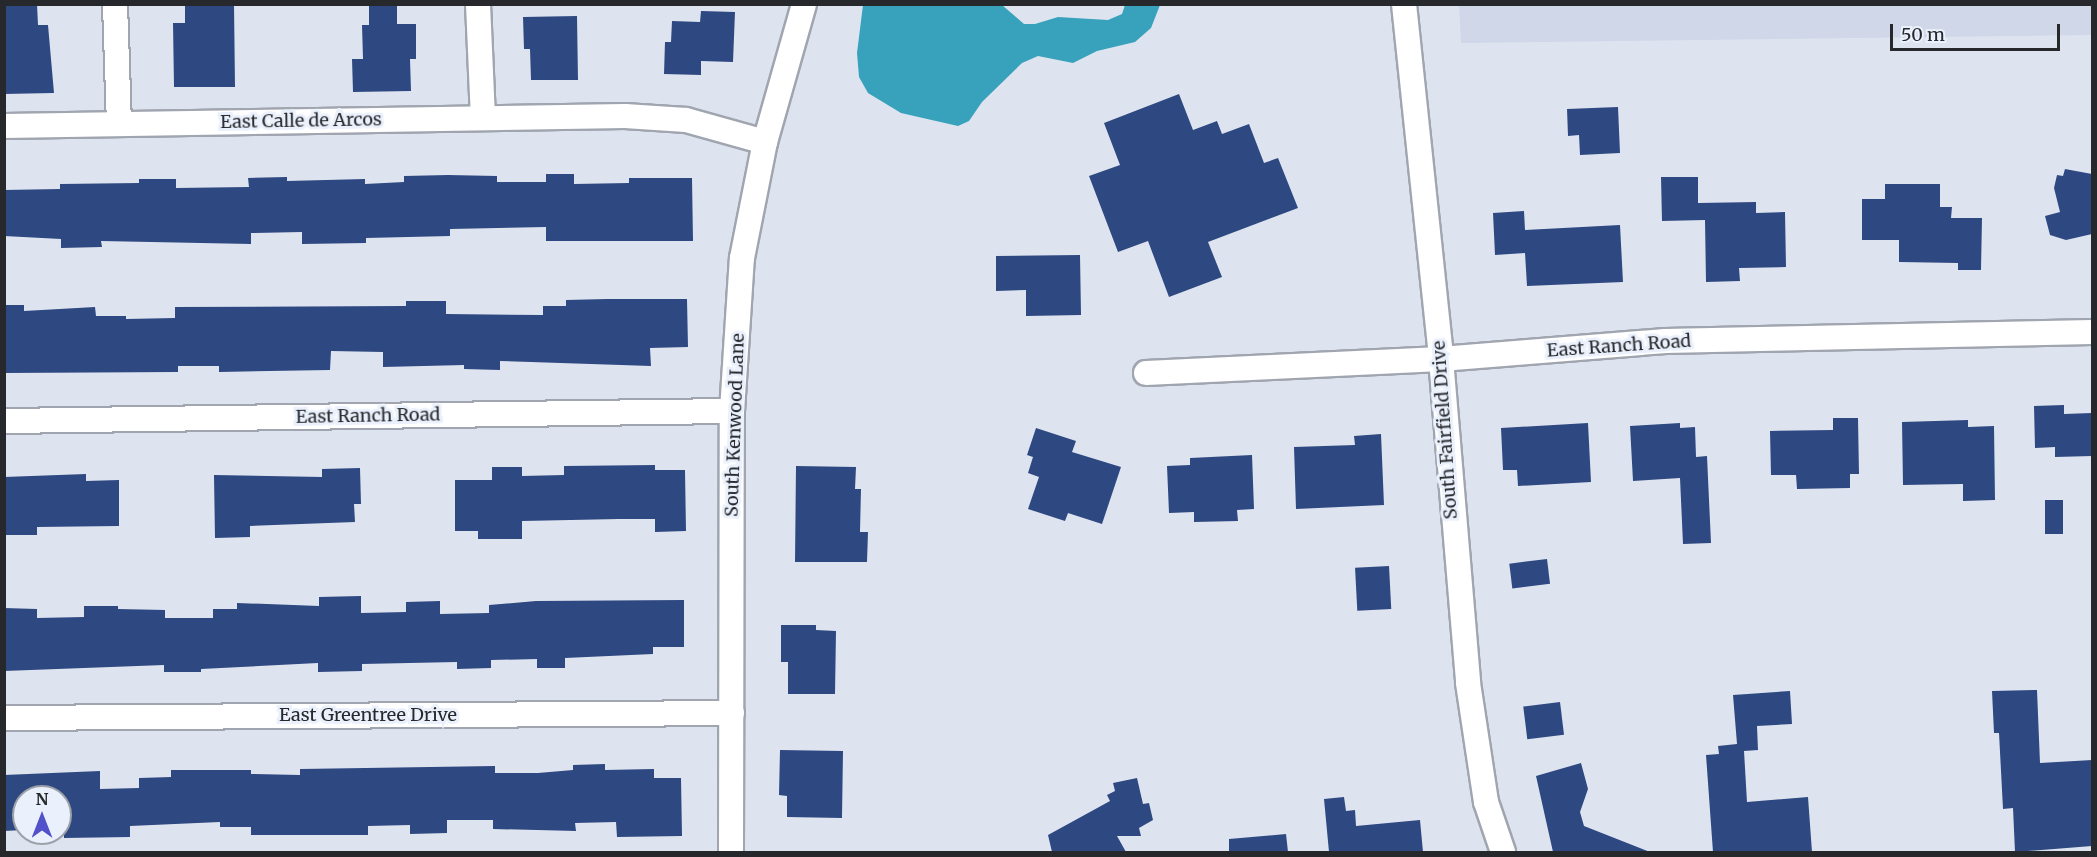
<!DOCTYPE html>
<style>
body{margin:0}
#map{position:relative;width:2097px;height:857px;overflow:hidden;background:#dee4ef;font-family:Merriweather,serif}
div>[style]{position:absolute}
.built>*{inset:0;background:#cfd7e8}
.water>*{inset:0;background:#38a1bb}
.building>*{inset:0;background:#2e4881;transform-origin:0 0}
.roads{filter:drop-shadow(2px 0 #a0a5b0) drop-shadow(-2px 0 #a0a5b0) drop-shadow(0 2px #a0a5b0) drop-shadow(0 -2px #a0a5b0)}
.street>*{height:24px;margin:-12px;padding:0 12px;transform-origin:12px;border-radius:12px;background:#fff}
span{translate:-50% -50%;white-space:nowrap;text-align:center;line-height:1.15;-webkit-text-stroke:6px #ebf1fc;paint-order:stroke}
.street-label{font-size:18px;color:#26282c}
.frame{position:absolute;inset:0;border:6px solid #26282c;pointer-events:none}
.north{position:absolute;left:12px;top:785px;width:60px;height:60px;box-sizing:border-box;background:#ebf1fc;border:2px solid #9ca1a9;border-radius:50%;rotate:0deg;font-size:16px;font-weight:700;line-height:24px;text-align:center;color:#26282c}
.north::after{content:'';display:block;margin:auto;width:21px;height:27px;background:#5152c9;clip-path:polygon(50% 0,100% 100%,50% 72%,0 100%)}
.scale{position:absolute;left:1890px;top:24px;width:170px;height:27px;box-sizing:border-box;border:3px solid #26282c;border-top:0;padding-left:8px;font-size:18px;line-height:21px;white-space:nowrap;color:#26282c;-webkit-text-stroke:4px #ebf1fc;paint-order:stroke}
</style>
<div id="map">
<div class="built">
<i style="clip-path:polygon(2092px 4px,2092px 35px,1461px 43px,1459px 5px)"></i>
</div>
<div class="water">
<i style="clip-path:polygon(863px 5px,1002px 5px,1024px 24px,1035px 24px,1058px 17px,1108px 20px,1122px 14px,1125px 5px,1160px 5px,1151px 28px,1135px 42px,1097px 51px,1073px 63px,1038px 56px,1022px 63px,982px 102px,969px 121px,958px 126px,901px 113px,868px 93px,859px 77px,857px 53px)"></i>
</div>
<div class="building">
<i style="clip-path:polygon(4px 4px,37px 4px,38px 25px,48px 25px,54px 93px,4px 94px)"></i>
<i style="clip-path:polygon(185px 4px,234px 4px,235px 87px,174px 87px,173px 23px,185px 23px)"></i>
<i style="clip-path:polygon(369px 4px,397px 4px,397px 24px,416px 24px,416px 59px,410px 59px,411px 91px,353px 92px,352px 59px,363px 59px,362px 25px,369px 25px)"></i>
<i style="clip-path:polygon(701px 11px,735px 12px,733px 62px,701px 61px,701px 75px,664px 74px,665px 42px,671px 42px,672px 21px,700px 22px)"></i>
<i style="clip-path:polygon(577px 16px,578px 80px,531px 80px,530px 49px,524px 49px,523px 17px)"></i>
<i style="clip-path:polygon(1179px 94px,1193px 130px,1217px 121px,1222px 134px,1249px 124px,1264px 163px,1278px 158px,1298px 208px,1208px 242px,1222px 277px,1169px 297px,1148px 241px,1118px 252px,1089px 176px,1120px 165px,1104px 123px)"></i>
<i style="clip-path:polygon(1618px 107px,1620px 153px,1580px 155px,1579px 135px,1568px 136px,1567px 109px)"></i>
<i style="clip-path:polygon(2065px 169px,2092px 174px,2092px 234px,2066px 240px,2050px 235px,2045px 216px,2060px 212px,2054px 188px,2057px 175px,2063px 176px)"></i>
<i style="clip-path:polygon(546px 174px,574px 174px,574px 184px,629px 183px,629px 178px,692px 178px,693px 241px,546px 241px,546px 227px,450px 229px,450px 236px,366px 238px,366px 243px,302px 244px,302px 232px,251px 233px,251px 244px,101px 241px,102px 247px,61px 248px,61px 239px,4px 236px,4px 190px,60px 189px,60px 184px,139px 183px,139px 179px,176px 179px,176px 188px,249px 187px,248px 178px,287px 177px,287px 181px,365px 179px,365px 184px,404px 182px,404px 176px,448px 175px,497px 176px,497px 182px,546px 182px)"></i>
<i style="clip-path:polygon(1661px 177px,1698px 177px,1698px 203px,1756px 202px,1756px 213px,1785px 212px,1786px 267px,1739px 268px,1740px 281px,1706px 282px,1705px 220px,1662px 221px)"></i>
<i style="clip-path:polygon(1885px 184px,1940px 184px,1940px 207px,1952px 207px,1951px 218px,1982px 218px,1981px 270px,1958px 270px,1958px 263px,1899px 262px,1899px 240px,1862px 240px,1862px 199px,1885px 199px)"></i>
<i style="clip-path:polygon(1524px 211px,1525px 230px,1620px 225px,1623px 282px,1527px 286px,1525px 253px,1495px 255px,1493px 213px)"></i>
<i style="clip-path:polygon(1080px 255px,1081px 315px,1026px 316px,1026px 290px,996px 291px,996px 256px)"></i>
<i style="clip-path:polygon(607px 299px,687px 299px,688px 347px,650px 348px,651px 366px,500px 361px,500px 370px,464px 369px,464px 365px,383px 367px,383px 352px,331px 351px,330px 370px,219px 372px,219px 366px,178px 366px,178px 372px,4px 373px,4px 305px,24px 305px,24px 311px,95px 307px,96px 316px,126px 316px,126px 319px,175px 318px,175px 307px,406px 306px,406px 301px,446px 301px,446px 314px,543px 315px,543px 306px,566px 306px,566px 300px)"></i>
<i style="clip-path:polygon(2064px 405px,2064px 414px,2092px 413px,2092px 456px,2055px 457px,2055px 447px,2035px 448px,2034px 406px)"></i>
<i style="clip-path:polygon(1833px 418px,1858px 418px,1859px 474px,1850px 474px,1850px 488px,1797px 489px,1796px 475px,1771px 475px,1770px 431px,1833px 430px)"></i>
<i style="clip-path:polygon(1968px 420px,1968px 427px,1994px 426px,1995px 500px,1963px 501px,1963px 484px,1903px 485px,1902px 422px)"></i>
<i style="clip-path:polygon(1588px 423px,1591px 482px,1518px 486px,1517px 470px,1503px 470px,1501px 428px)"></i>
<i style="clip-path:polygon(1680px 423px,1680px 428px,1695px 427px,1696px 457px,1707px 456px,1711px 543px,1683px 544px,1680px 478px,1633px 481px,1630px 426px)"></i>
<i style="clip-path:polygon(1036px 428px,1076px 441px,1072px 452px,1121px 467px,1102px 524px,1068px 513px,1065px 521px,1028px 509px,1039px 477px,1028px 473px,1033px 457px,1027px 455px)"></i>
<i style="clip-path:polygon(1381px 434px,1384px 505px,1296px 509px,1294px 447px,1355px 445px,1354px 436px)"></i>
<i style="clip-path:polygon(1252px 455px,1254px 509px,1237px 510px,1238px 521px,1194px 522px,1194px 512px,1169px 513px,1167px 466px,1190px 465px,1190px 458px)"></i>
<i style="clip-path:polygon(655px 465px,655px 470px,685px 470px,686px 531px,655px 532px,655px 519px,619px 519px,522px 521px,522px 539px,478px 539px,478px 531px,455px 531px,455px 480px,492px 480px,492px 467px,522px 467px,522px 476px,564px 475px,564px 466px)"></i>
<i style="clip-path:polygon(796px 466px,856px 467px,855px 489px,861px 489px,860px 532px,868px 532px,867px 562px,795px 562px)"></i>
<i style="clip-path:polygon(360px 468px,361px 504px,354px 504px,355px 522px,250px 526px,250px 537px,215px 538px,214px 475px,322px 477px,322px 469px)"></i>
<i style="clip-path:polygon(86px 474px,86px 481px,119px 480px,119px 526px,37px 527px,37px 535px,4px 535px,4px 477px)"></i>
<i style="left:2045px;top:500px;width:18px;height:34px"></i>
<i style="left:1547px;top:559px;width:25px;height:38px;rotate:83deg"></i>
<i style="left:1389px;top:566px;width:43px;height:34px;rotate:87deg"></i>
<i style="clip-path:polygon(361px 596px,361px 613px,406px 612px,406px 602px,440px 601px,440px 614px,489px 613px,489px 605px,536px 601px,684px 600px,684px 647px,653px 647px,653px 654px,565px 658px,565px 668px,537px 668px,537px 659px,491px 660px,491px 668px,457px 669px,457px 662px,362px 664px,362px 671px,318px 672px,318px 663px,201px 669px,201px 672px,164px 672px,164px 665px,4px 671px,4px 608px,37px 609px,37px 618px,84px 617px,84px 606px,118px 606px,118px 609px,165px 610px,165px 618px,213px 618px,213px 609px,237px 609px,237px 603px,319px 606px,319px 597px)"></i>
<i style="clip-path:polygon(781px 625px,816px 625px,816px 630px,836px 631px,835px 694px,788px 694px,788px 662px,781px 662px)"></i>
<i style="clip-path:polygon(2037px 690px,2040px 763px,2092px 760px,2092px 846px,2015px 852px,2013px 808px,2003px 809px,1999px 733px,1994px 733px,1992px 691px)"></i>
<i style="clip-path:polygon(1790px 691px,1792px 724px,1757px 726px,1758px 750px,1744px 751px,1747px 802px,1808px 797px,1812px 852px,1713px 852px,1706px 755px,1719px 754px,1718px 746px,1737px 744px,1733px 695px)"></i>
<i style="left:1560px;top:702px;width:33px;height:37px;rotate:83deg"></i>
<i style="clip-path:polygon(780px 750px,843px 751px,842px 818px,787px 817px,787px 796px,779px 795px)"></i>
<i style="clip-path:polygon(1581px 763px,1588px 789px,1580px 812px,1584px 826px,1650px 852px,1553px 852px,1536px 776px)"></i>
<i style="clip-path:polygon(605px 764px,605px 770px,654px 769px,654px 778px,681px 778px,682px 836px,617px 837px,616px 822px,575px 823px,576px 831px,493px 829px,493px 820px,447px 820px,447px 833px,410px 834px,410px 825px,368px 826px,368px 835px,251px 835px,251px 827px,220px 827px,220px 822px,130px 826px,130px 837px,64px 838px,64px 797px,24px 797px,24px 830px,4px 831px,4px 775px,100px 771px,100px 789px,139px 788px,139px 778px,171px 777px,171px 770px,251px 770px,251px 774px,300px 775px,300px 769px,495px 766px,495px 773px,538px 773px,573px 770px,573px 765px)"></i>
<i style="clip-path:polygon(1137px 778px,1143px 804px,1149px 803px,1153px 820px,1139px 828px,1141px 836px,1117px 836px,1126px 852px,1052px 852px,1048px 835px,1110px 801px,1107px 795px,1115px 791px,1113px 783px)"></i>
<i style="clip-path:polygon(1344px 797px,1346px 811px,1355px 810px,1356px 826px,1420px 820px,1423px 852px,1329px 852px,1324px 799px)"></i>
<i style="clip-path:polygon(1286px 834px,1288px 852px,1229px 852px,1229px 839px)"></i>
</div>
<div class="roads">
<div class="street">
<i style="left:115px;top:4px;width:120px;rotate:88.1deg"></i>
<i style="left:478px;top:4px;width:114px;rotate:87.5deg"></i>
<i style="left:1404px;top:4px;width:357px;rotate:84deg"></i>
<i style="left:1441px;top:359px;width:325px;rotate:85.2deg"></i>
<i style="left:1468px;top:683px;width:120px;rotate:81.4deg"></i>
<i style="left:1486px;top:802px;width:53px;rotate:71.2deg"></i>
<i style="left:4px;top:126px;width:621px;rotate:-0.92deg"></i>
<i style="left:625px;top:116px;width:61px;rotate:3.8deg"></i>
<i style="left:686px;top:120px;width:82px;rotate:15.6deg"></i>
<i style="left:1146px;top:373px;width:295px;rotate:-2.7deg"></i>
<i style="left:1441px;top:359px;width:225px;rotate:-4.6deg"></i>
<i style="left:1665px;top:341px;width:427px;rotate:-1.2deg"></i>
<i style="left:4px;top:421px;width:728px;rotate:-0.79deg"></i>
<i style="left:4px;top:718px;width:728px;rotate:-0.39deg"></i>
<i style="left:731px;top:852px;width:441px;rotate:-89.9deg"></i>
<i style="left:732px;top:411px;width:153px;rotate:-86.3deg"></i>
<i style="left:742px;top:258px;width:118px;rotate:-78.8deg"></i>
<i style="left:765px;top:142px;width:143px;rotate:-74.2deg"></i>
</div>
</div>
<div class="street-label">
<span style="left:301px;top:121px;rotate:-1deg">East Calle de Arcos</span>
<span style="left:1619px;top:346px;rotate:-4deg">East Ranch Road</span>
<span style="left:368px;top:416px;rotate:-1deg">East Ranch Road</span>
<span style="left:735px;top:425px;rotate:-88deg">South Kenwood Lane</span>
<span style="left:1445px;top:430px;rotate:-94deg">South Fairfield Drive</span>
<span style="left:368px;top:715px">East Greentree Drive</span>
</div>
<div class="frame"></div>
<div class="north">N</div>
<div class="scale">50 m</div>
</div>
